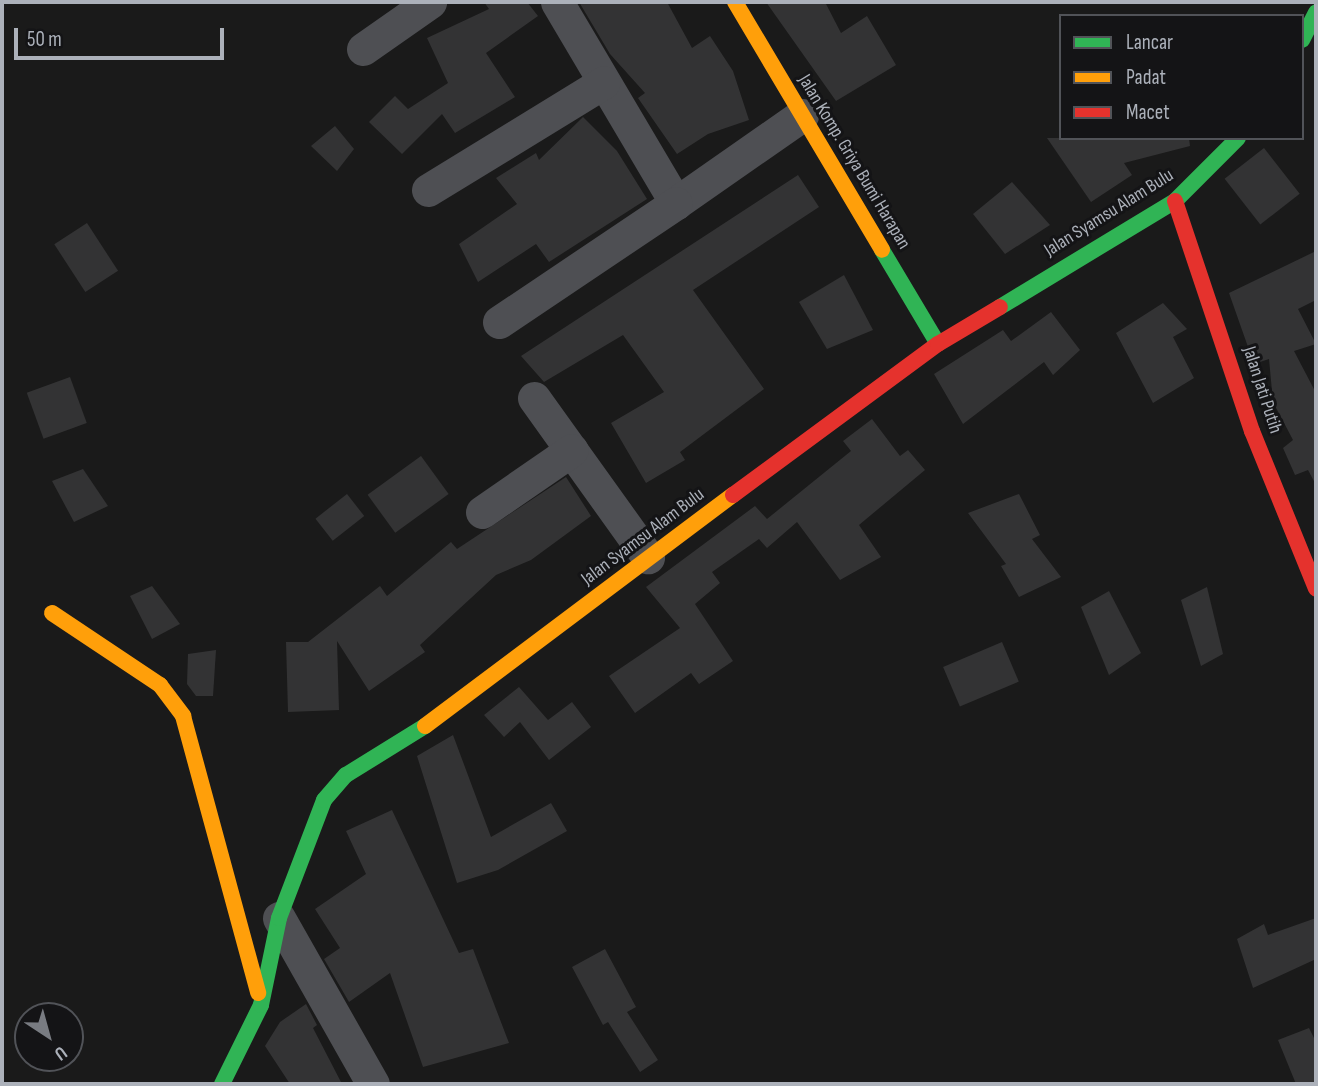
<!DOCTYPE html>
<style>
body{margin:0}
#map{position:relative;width:1318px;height:1086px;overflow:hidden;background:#1a1a1a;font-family:"Sofia Sans Condensed",sans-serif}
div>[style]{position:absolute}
.building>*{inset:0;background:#333334;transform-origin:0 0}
.street>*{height:33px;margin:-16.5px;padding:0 16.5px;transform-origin:16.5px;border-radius:16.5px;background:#4e4f53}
.fast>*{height:16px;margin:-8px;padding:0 8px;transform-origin:8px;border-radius:8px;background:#30b455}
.slow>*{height:16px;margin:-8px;padding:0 8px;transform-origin:8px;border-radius:8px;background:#ff9f0a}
.jam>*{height:16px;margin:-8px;padding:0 8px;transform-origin:8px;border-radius:8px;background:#e5322d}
span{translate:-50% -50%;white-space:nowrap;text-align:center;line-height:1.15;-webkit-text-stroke:6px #141416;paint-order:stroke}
.street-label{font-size:19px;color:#acb1ba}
.frame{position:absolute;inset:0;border:4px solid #acb1ba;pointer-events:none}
.legend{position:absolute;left:1059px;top:14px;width:245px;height:126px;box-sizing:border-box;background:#141416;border:2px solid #515358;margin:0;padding:9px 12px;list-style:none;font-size:21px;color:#acb1ba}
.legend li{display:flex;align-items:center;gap:14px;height:35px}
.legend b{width:35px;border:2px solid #515358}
.north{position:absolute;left:14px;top:1002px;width:70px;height:70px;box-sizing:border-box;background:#141416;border:2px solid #515358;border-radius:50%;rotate:144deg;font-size:19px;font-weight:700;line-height:28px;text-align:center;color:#acb1ba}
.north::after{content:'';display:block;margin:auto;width:24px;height:32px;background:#797c82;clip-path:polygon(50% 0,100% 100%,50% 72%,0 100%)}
.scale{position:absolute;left:14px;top:28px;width:210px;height:32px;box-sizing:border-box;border:4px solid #acb1ba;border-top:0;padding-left:9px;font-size:21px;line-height:24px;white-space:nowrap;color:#acb1ba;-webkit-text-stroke:5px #141416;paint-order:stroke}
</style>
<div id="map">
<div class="building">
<i style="clip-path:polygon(484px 2px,527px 2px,538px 16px,486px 53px,515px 97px,455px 133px,442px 114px,402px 154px,369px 122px,395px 96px,408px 109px,448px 83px,427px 38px,489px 9px)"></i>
<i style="clip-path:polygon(579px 2px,667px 2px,692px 48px,710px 36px,733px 71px,749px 120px,708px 134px,677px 154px,638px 98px,645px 93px,610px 54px)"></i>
<i style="clip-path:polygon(766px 2px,825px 2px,841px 33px,867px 16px,896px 65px,836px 101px)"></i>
<i style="clip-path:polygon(583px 117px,617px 151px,647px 199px,549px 262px,536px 244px,478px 282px,459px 244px,517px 204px,496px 178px,536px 153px,539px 160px)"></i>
<i style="clip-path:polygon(335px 126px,354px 149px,337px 171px,311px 146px)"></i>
<i style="clip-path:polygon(1047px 138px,1189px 138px,1190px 146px,1124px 163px,1132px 175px,1091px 202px)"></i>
<i style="left:1264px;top:148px;width:58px;height:50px;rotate:52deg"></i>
<i style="clip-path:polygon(798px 175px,819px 207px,693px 290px,764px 389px,680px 452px,685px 460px,646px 483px,611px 423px,664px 392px,623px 335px,544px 382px,521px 356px)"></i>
<i style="clip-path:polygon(1012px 182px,1050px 225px,1005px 254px,973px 214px)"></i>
<i style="left:87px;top:223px;width:57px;height:39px;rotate:57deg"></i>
<i style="clip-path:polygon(1316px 251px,1316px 300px,1298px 309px,1316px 344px,1294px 351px,1316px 393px,1316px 485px,1308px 470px,1295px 475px,1283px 448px,1293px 440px,1273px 402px,1269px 359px,1254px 364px,1229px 293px)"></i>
<i style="clip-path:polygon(844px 275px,873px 330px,827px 349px,799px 302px)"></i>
<i style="clip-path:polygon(1163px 303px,1187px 329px,1173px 337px,1194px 378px,1153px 403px,1116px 333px)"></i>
<i style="clip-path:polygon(1051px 312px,1080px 350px,1053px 375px,1044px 362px,963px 424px,934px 374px,1003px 330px,1011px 341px)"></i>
<i style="left:70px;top:377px;width:49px;height:46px;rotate:70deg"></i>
<i style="clip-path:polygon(872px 419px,900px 456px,908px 450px,925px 470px,859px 525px,881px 557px,840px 580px,797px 522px,767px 548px,759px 539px,712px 572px,720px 583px,695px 604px,733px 661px,699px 684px,691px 673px,635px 713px,609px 676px,680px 628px,646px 587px,755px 506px,767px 519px,851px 451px,843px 441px)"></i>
<i style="left:421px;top:456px;width:47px;height:66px;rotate:54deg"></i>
<i style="clip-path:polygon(83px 469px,108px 506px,74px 522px,52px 481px)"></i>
<i style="clip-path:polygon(566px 477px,591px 516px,531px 560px,496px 575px,420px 645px,425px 652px,369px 691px,337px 641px,339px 710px,288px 712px,286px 642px,308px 642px,380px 586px,387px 596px,451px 542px,457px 549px)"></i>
<i style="left:347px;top:494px;width:28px;height:40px;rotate:52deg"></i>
<i style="clip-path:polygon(1019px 494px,1040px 535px,1032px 539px,1061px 577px,1019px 597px,1001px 566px,1006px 564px,968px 513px)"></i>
<i style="clip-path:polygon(152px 586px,180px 624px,152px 639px,130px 596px)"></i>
<i style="clip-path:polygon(1207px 587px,1223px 654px,1201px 666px,1181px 600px)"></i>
<i style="clip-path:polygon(1109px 591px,1141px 653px,1109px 675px,1081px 607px)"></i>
<i style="left:1002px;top:642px;width:43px;height:64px;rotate:67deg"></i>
<i style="clip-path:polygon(216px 650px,213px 696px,196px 696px,187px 684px,188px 654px)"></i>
<i style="clip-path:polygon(519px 687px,548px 720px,572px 702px,591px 727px,549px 760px,520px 722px,504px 737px,484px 715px)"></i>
<i style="clip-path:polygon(453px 735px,491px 837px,551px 803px,567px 831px,498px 870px,457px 883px,417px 756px)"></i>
<i style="clip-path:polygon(392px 810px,459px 953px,473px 949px,509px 1043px,423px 1067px,390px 973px,349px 1002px,324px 959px,340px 948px,315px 909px,366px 874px,346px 831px)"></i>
<i style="clip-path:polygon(1316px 918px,1316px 959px,1253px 988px,1237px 939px,1264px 924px,1268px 935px)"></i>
<i style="clip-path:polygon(605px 949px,636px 1007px,627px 1012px,658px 1060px,640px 1072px,608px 1022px,603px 1025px,572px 967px)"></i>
<i style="clip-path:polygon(306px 1004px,317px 1025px,313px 1028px,342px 1084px,290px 1084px,265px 1046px,280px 1022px)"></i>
<i style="clip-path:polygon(1309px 1028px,1316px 1042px,1316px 1084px,1296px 1084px,1278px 1040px)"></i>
</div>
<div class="street">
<i style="left:557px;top:2px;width:234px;rotate:59.4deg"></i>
<i style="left:676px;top:203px;width:154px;rotate:-34.9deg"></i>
<i style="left:363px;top:49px;width:82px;rotate:-35deg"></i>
<i style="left:428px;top:190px;width:206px;rotate:-31.5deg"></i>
<i style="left:499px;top:322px;width:213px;rotate:-33.9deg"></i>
<i style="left:534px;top:398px;width:196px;rotate:54.4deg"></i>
<i style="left:482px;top:512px;width:109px;rotate:-34.6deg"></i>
<i style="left:279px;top:918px;width:191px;rotate:60.5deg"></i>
</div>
<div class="fast">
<i style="left:1302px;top:40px;width:31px;rotate:-63deg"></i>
<i style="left:882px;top:250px;width:109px;rotate:59.2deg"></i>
<i style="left:1000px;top:307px;width:205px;rotate:-31.2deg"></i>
<i style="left:1175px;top:201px;width:89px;rotate:-45deg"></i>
<i style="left:222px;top:1084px;width:88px;rotate:-63.7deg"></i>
<i style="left:261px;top:1005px;width:89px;rotate:-78.3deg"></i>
<i style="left:279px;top:918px;width:126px;rotate:-69.1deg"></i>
<i style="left:324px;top:800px;width:33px;rotate:-49deg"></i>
<i style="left:346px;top:775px;width:93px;rotate:-31.8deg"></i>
</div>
<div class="slow">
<i style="left:735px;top:2px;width:288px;rotate:59.3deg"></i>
<i style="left:52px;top:613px;width:130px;rotate:33.7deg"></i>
<i style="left:160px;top:685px;width:39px;rotate:53deg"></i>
<i style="left:183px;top:716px;width:287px;rotate:74.8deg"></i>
<i style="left:425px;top:726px;width:385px;rotate:-36.9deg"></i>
</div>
<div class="jam">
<i style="left:1175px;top:201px;width:243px;rotate:71.5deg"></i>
<i style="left:1252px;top:431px;width:170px;rotate:67.9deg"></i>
<i style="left:733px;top:495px;width:255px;rotate:-36.4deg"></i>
<i style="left:938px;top:344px;width:72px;rotate:-30.8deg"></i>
</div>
<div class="street-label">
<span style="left:854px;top:162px;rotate:59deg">Jalan Komp. Griya Bumi Harapan</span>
<span style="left:1109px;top:213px;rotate:-32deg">Jalan Syamsu Alam Bulu</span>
<span style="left:1262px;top:390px;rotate:72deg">Jalan Jati Putih</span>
<span style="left:643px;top:537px;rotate:-37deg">Jalan Syamsu Alam Bulu</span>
</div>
<div class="frame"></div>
<ul class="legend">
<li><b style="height:9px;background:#30b455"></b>Lancar</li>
<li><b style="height:9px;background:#ff9f0a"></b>Padat</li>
<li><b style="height:9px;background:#e5322d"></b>Macet</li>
</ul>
<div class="north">U</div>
<div class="scale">50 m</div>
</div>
